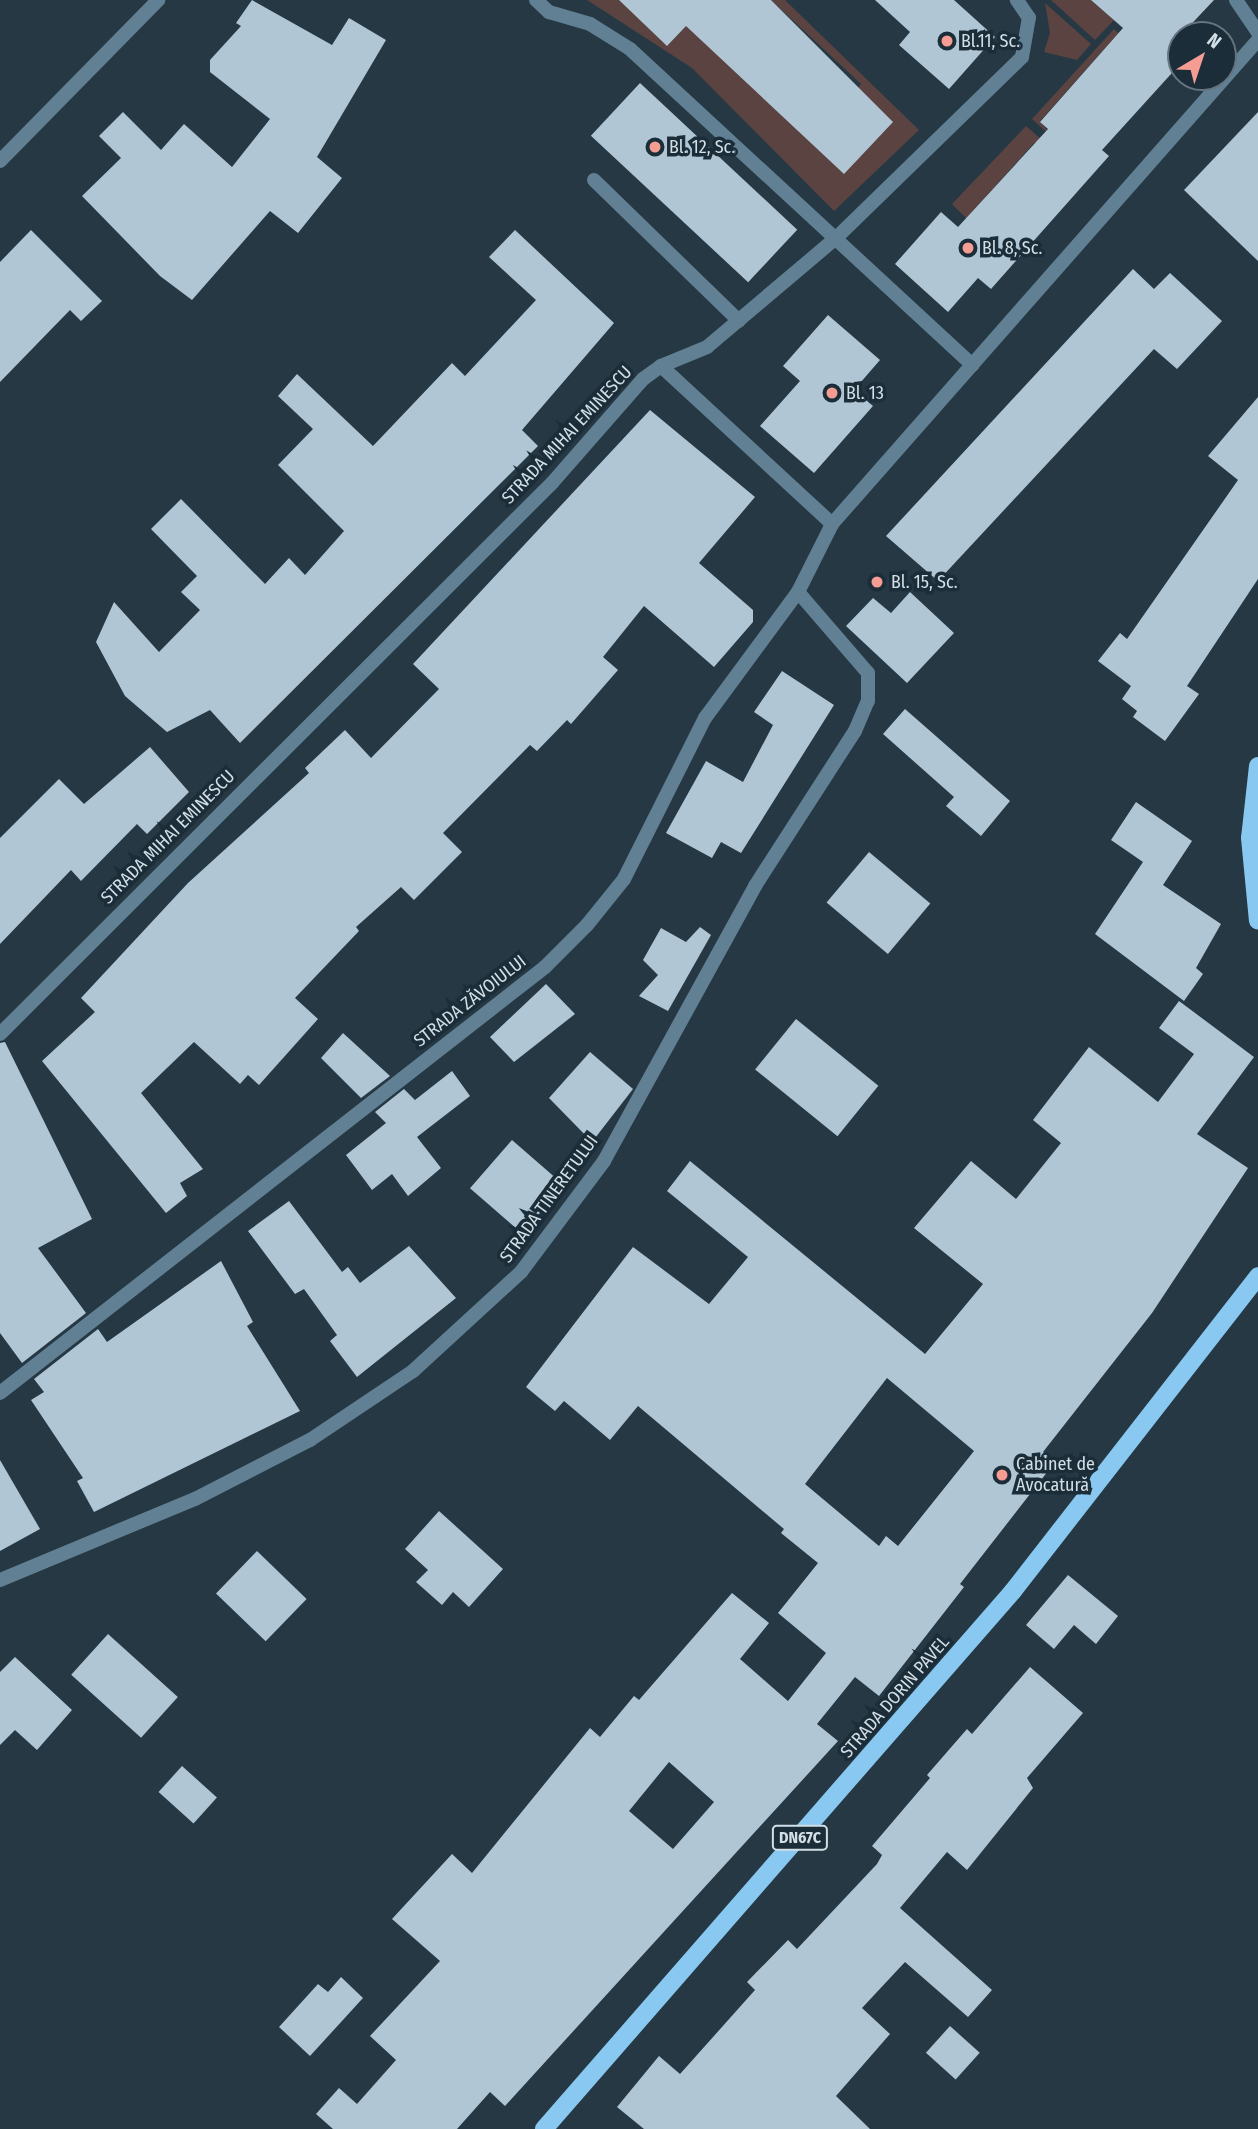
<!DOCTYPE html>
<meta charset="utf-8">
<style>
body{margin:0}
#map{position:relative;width:1258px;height:2129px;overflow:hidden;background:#253844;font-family:"Fira Sans Condensed",sans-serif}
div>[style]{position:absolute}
.green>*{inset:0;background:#5a4341}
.building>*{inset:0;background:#b0c6d5;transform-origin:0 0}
.street>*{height:14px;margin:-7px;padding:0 7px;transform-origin:7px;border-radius:7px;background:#618093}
.primary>*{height:18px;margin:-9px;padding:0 9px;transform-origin:9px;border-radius:9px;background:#89c9f1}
.dots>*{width:19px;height:19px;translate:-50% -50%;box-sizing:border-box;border:4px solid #1b2d39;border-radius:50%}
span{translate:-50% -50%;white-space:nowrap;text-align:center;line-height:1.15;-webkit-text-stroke:7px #1b2d39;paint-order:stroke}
.shield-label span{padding:2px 5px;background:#1b2d39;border:2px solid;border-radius:5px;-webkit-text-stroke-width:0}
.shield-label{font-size:16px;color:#d3dfe6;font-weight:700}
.poi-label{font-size:18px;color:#d3dfe6}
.left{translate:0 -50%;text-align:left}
.street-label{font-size:18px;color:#d3dfe6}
.north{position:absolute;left:1167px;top:21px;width:70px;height:70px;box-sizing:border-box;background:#1b2d39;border:2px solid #65747e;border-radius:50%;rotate:39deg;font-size:19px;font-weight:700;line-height:28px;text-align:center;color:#d3dfe6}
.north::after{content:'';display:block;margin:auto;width:24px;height:32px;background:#f59c93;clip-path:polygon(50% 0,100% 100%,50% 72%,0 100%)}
</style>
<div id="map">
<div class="green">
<i style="clip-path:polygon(587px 0,711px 0,857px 89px,861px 84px,771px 0,785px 0,919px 130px,834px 211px,692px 68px)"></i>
<i style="clip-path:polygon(1051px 0,1091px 0,1114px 20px,1095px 40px)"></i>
<i style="clip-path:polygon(1045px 3px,1091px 44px,1077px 60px,1044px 52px,1050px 33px)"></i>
<i style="clip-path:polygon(1114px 29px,1130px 44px,1115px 37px,1040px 121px,1055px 140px,1032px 119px)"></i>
<i style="clip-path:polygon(1026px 126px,1049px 146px,1034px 143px,970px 214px,971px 223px,952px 204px)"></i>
</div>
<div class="building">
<i style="clip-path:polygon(252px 0,332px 45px,349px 18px,386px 40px,317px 157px,342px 178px,298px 233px,270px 211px,192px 300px,160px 276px,82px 196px,121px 158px,99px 136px,123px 112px,161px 150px,184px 124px,232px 167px,270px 119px,210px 72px,210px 60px,241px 26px,236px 23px)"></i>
<i style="clip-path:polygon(619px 0,771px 0,893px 122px,844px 174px,686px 26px,667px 46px)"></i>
<i style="clip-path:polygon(875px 0,954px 0,995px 37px,949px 89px,899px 45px,910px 32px)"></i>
<i style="clip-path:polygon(1091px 0,1214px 0,1181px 35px,1181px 63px,1102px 150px,1109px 156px,991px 289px,978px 278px,948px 312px,895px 264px,941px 212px,958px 227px,1048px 129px,1040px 122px,1123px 28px)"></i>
<i style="left:640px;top:83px;width:215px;height:72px;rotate:43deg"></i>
<i style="clip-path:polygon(1258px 112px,1258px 261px,1184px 190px)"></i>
<i style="clip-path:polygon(31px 230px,102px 301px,81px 321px,70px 310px,0 382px,0 262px)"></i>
<i style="clip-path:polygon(515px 230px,614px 323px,522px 430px,538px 446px,240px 743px,210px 710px,167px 732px,125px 696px,96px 642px,114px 602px,159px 652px,200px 610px,181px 592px,197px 576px,151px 529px,181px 499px,265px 584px,289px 558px,305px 575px,344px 531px,278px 465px,313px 429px,278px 396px,297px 374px,373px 446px,452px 363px,465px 376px,536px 300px,489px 257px)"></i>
<i style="clip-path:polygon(1133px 269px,1154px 289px,1170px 273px,1222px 321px,1177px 369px,1154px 349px,938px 581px,886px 536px)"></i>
<i style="clip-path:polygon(828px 315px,880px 360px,854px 390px,873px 406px,814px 473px,760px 426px,800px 381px,783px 366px)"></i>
<i style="clip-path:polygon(1258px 397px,1258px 579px,1187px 686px,1199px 694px,1165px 741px,1133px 717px,1137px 711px,1122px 699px,1131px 686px,1098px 661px,1120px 633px,1127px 639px,1238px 480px,1208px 456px)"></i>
<i style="clip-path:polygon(650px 410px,755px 497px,699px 563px,753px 610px,753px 622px,714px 667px,644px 606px,603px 657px,618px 670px,571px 724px,567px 720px,537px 751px,530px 745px,443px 833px,462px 852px,414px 900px,401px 887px,356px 927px,359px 931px,295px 998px,318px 1019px,259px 1085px,248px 1075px,240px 1084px,194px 1042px,141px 1093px,203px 1169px,180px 1183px,187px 1196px,166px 1213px,42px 1061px,95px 1012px,81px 998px,188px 883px,309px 773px,305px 768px,345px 730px,371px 758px,439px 689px,413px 664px)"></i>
<i style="clip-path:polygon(910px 592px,954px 633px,907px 683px,846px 626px,873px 598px,891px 613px)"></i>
<i style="clip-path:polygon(782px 671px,834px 705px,741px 853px,721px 842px,712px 858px,666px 833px,706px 761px,743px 782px,773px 725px,754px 712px)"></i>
<i style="clip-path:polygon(905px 709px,1010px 801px,981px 836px,946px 806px,954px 797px,883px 734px)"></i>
<i style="clip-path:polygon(150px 747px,189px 792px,147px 834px,137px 824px,81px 881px,71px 870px,0 944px,0 838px,59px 779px,84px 804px)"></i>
<i style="clip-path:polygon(1136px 802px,1192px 841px,1163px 885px,1221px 924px,1196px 968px,1203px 974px,1184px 1001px,1095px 934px,1143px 862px,1111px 840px)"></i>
<i style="left:869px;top:852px;width:80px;height:66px;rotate:40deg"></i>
<i style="clip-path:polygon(700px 927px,711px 935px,668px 1011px,639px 996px,658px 975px,643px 960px,661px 928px,686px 942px)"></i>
<i style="clip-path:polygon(546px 984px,575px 1014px,514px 1062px,490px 1037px)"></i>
<i style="clip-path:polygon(evenodd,1179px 1001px,1254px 1057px,1197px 1134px,1248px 1168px,1152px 1313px,1043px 1452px,1055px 1462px,960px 1584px,964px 1587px,879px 1696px,855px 1677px,817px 1724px,838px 1741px,505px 2106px,490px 2092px,457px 2129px,333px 2129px,316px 2114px,339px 2088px,357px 2104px,396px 2060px,370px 2036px,440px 1961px,392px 1919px,452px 1854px,472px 1873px,590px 1728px,600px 1737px,634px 1696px,639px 1700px,732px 1593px,769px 1623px,740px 1659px,788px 1701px,826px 1653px,778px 1613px,818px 1563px,781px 1533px,784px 1529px,638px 1406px,610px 1440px,564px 1401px,555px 1411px,526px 1387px,633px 1247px,709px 1304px,748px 1257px,667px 1191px,690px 1161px,925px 1354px,983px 1284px,914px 1228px,971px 1161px,1016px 1199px,1061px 1143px,1033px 1120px,1089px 1047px,1158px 1102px,1194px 1054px,1159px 1028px,1179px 1001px,887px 1378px,974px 1451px,898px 1546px,886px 1536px,879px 1546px,805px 1484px,887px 1378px,1179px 1001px,669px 1762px,714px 1802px,673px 1849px,629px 1811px,669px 1762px)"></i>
<i style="left:796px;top:1019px;width:106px;height:65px;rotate:39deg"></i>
<i style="clip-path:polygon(343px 1033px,390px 1076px,361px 1098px,321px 1058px)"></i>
<i style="clip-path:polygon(5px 1042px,92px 1219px,38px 1248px,86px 1313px,22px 1363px,0 1333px,0 1043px)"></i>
<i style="clip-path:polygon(590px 1052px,633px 1089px,592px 1142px,549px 1098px)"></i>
<i style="clip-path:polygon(452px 1071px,470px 1096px,417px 1137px,441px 1168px,408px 1196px,392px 1174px,372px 1190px,346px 1155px,386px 1123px,375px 1112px,404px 1089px,415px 1100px)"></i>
<i style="left:512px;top:1140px;width:69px;height:64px;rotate:41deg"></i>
<i style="clip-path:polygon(289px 1201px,342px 1272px,348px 1267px,360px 1283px,409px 1246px,456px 1298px,357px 1377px,330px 1341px,337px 1335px,304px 1289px,295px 1294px,248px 1231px)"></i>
<i style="clip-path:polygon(221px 1261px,253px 1322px,247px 1326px,300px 1411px,94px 1512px,77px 1481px,83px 1478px,31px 1400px,44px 1392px,34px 1379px,98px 1329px,107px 1342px)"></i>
<i style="clip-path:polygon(0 1460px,40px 1529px,0 1551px)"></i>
<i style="clip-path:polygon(439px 1511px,503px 1569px,469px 1607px,453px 1592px,442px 1605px,416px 1582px,428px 1570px,405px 1549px)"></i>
<i style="left:257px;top:1551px;width:69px;height:59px;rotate:44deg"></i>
<i style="clip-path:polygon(1068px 1575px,1118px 1616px,1096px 1644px,1074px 1625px,1054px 1649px,1026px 1625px)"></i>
<i style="left:108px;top:1634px;width:94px;height:55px;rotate:42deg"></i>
<i style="clip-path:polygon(15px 1657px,72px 1710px,37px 1750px,15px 1730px,0 1745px,0 1672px)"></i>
<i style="clip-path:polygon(1030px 1667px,1083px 1713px,1027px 1778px,1033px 1788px,967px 1870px,947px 1852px,900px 1908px,992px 1990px,968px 2017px,905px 1962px,862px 2008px,890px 2034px,836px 2096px,870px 2129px,644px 2129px,617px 2107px,659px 2056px,680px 2074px,755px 1990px,747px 1982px,788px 1940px,797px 1949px,877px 1864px,882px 1855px,872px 1846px,930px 1778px,927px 1775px,967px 1729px,972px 1734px)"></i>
<i style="left:182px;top:1766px;width:47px;height:35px;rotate:42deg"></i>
<i style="clip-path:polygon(341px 1977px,363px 1998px,310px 2056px,279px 2027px,318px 1984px,328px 1992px)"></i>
<i style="left:950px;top:2026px;width:40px;height:36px;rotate:42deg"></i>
</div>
<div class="street">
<i style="left:536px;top:0;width:18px;rotate:43deg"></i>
<i style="left:549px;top:12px;width:43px;rotate:16.3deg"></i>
<i style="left:590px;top:24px;width:47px;rotate:32deg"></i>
<i style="left:630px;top:49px;width:466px;rotate:42.7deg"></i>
<i style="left:1236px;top:0;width:40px;rotate:56deg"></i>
<i style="left:0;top:161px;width:226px;rotate:-45.5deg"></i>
<i style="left:594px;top:180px;width:202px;rotate:44.2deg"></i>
<i style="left:661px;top:366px;width:50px;rotate:-22.4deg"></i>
<i style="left:707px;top:347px;width:167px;rotate:-40.2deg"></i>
<i style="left:835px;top:239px;width:261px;rotate:-44.2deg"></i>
<i style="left:1022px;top:57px;width:40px;rotate:-80deg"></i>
<i style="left:1029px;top:18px;width:22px;rotate:-124deg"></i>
<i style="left:0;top:1034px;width:780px;rotate:-44.95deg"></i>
<i style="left:552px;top:483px;width:138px;rotate:-48.8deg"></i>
<i style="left:643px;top:379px;width:22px;rotate:-36deg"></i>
<i style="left:661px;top:366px;width:233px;rotate:42.7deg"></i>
<i style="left:832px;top:524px;width:645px;rotate:-48.65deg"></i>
<i style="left:0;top:1393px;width:692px;rotate:-38.01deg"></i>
<i style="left:545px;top:967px;width:59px;rotate:-45deg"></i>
<i style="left:587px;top:925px;width:59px;rotate:-51.2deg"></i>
<i style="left:624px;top:879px;width:180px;rotate:-63.3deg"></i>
<i style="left:705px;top:718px;width:157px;rotate:-53.6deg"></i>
<i style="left:798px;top:592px;width:76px;rotate:-63.4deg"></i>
<i style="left:0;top:1580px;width:211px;rotate:-22.6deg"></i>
<i style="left:195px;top:1499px;width:129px;rotate:-27.2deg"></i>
<i style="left:310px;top:1440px;width:124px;rotate:-33.8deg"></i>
<i style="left:413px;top:1371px;width:147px;rotate:-42.5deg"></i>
<i style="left:521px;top:1272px;width:139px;rotate:-53.2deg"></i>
<i style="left:604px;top:1161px;width:314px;rotate:-61.2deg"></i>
<i style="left:755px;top:886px;width:184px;rotate:-57.2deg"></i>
<i style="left:855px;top:731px;width:33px;rotate:-67deg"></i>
<i style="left:868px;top:701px;width:28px;rotate:-90deg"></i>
<i style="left:868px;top:673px;width:107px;rotate:-130.8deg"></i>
</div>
<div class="primary">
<i style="left:1258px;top:766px;width:72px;rotate:96.3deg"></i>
<i style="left:1250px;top:838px;width:83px;rotate:84.5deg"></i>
<i style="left:544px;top:2129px;width:714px;rotate:-48.92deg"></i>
<i style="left:1013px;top:1591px;width:399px;rotate:-52.1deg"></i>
</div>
<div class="dots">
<i style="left:947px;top:41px;background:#f59c93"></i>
<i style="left:655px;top:147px;background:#f59c93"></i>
<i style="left:968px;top:248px;background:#f59c93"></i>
<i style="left:832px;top:393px;background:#f59c93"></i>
<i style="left:877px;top:582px;background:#f59c93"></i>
<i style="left:1002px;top:1475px;background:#f59c93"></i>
</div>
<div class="shield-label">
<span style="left:800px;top:1838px">DN67C</span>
</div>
<div class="poi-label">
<span class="left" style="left:961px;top:41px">Bl.11, Sc.</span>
<span class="left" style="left:669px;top:147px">Bl. 12, Sc.</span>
<span class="left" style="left:982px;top:248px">Bl. 8, Sc.</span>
<span class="left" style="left:846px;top:393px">Bl. 13</span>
<span class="left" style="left:891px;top:582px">Bl. 15, Sc.</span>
<span class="left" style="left:1016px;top:1475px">Cabinet de<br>Avocatură</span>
</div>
<div class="street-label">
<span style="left:567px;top:435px;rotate:-47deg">STRADA MIHAI EMINESCU</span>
<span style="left:168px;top:837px;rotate:-45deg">STRADA MIHAI EMINESCU</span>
<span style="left:470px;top:1001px;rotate:-38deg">STRADA ZĂVOIULUI</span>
<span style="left:549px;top:1199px;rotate:-54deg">STRADA TINERETULUI</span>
<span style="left:895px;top:1697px;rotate:-49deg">STRADA DORIN PAVEL</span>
</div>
<div class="north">N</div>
</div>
